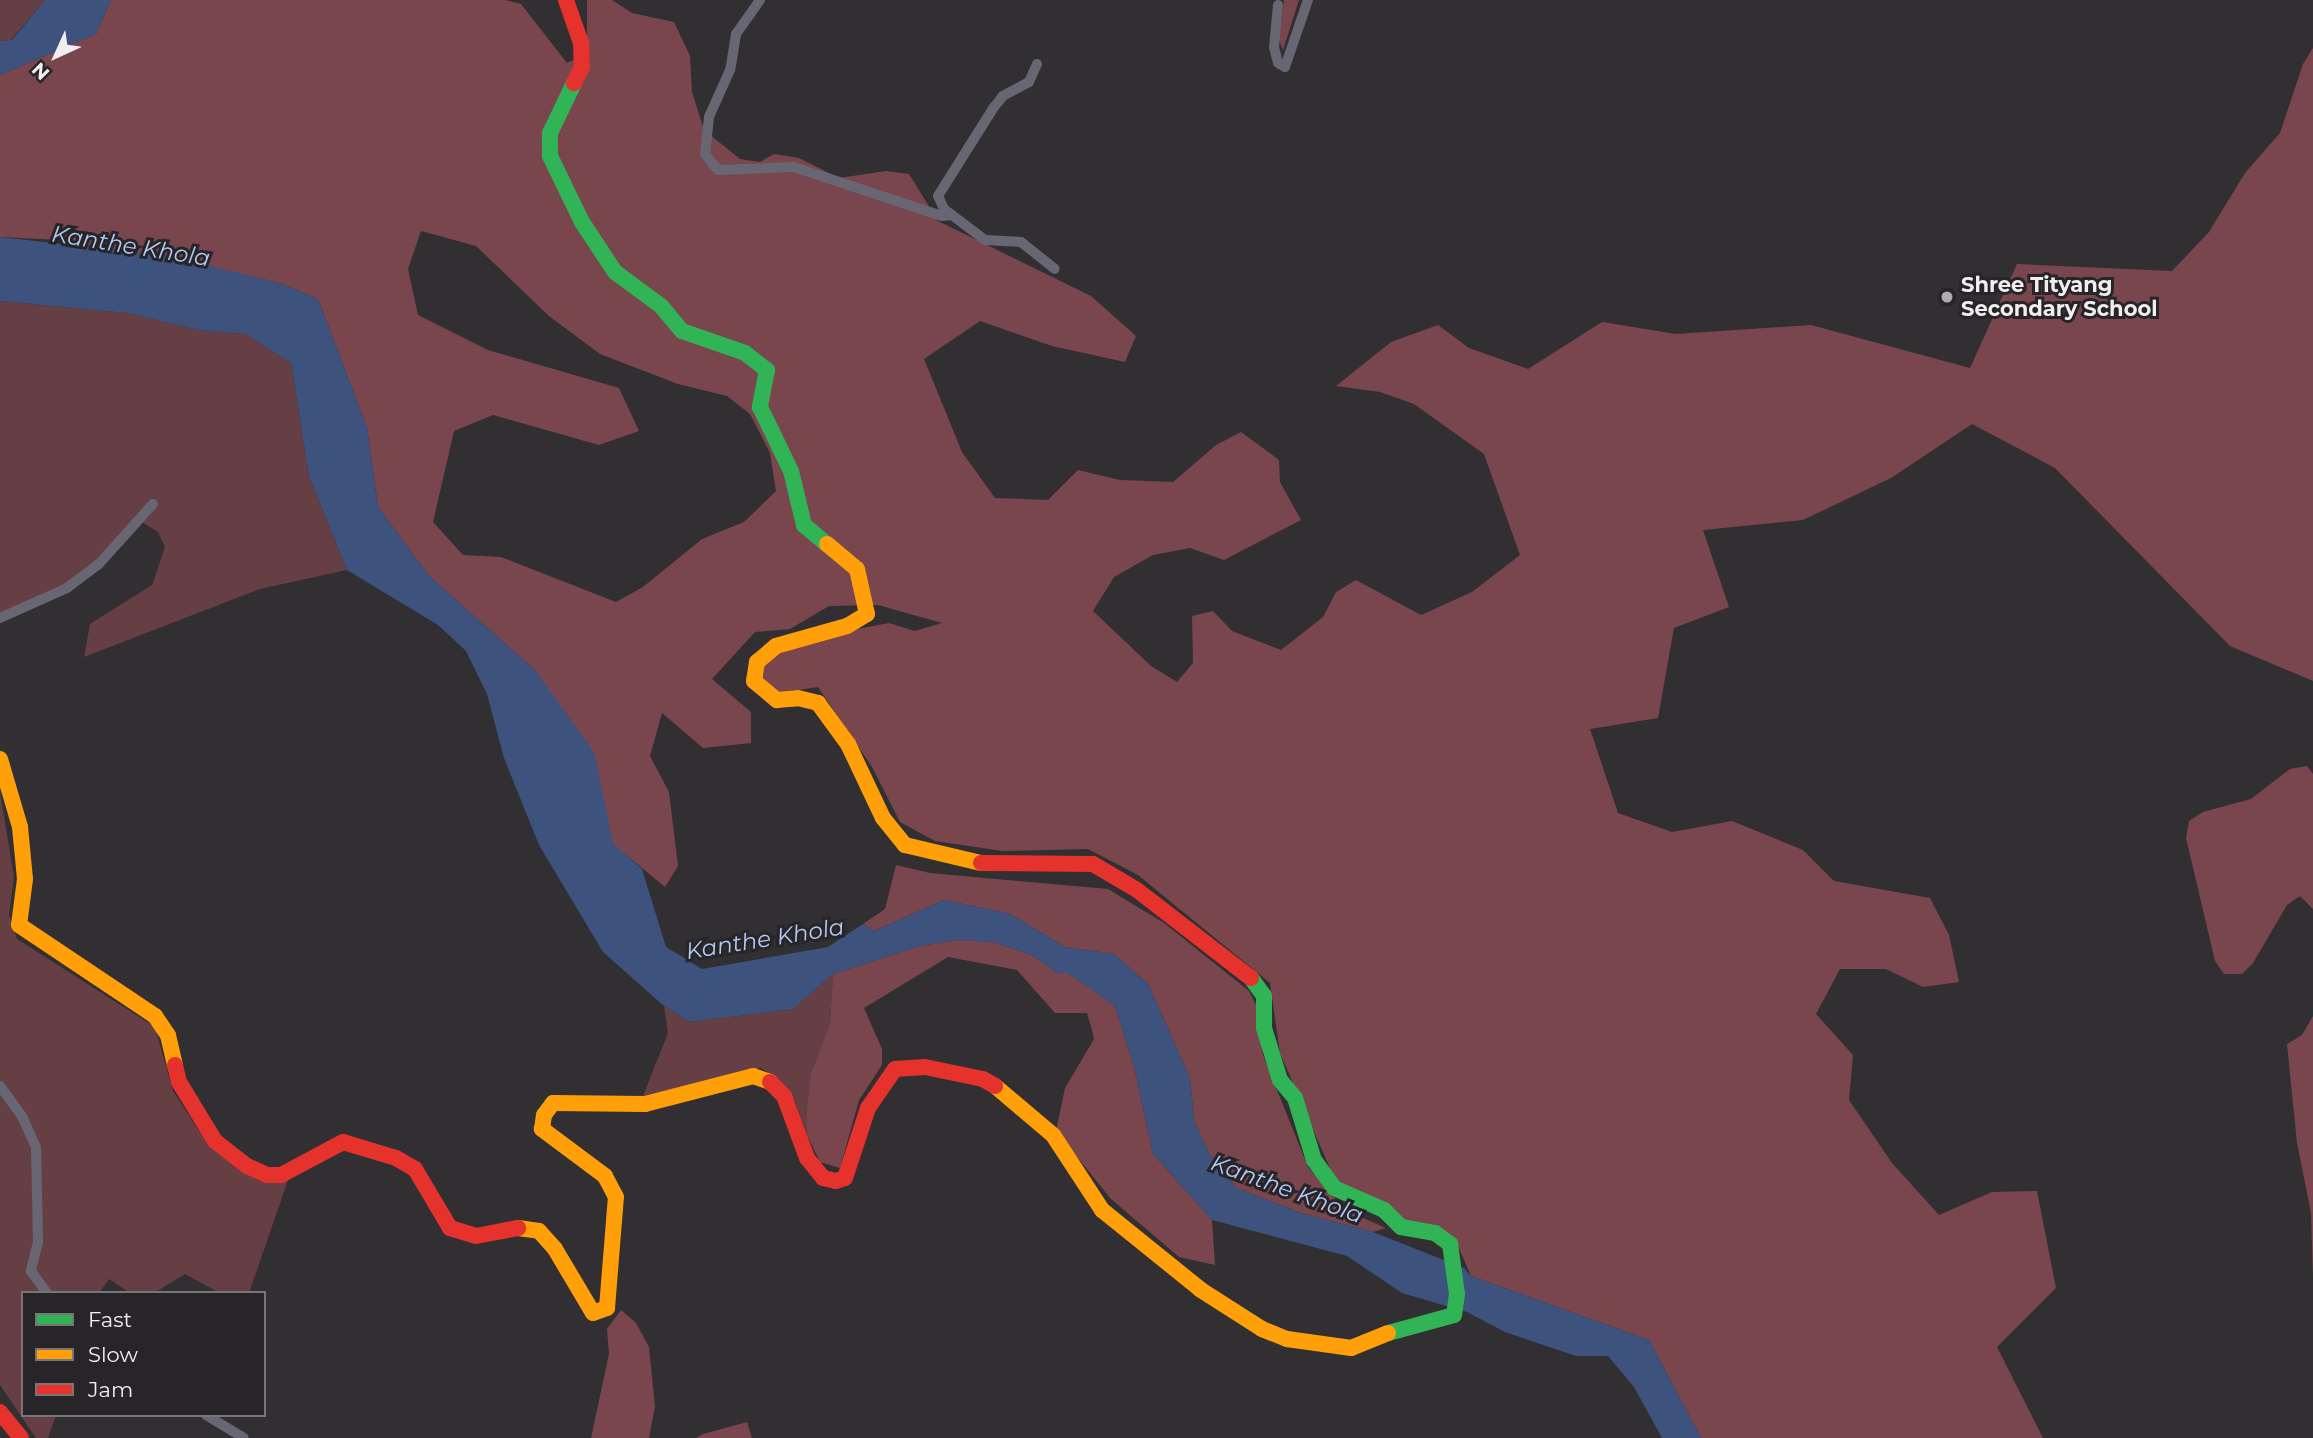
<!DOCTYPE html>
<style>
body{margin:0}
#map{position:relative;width:2313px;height:1438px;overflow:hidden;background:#312f32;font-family:Montserrat,sans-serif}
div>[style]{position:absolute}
.green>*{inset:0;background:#663f45}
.forest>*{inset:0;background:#7a464e}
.water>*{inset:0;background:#3d527d}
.street>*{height:10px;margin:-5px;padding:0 5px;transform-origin:5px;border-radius:5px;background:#686673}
.fast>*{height:16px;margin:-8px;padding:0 8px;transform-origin:8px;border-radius:8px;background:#30b455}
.slow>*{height:16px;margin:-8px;padding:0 8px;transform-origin:8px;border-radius:8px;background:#ff9f0a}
.jam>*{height:16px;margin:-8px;padding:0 8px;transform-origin:8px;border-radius:8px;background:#e5322d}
.dots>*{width:19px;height:19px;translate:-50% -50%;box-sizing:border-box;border:4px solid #282529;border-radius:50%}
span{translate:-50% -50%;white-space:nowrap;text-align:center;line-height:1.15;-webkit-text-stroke:6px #282529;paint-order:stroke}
.poi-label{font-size:21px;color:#f0eef1;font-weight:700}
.left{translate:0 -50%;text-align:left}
.water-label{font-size:23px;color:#b1c9f4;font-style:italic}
.legend{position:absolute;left:21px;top:1291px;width:245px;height:126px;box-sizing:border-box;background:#282529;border:2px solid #787579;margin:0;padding:9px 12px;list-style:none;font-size:21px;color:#f0eef1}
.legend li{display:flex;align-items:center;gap:14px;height:35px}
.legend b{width:35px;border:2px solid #787579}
.north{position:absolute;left:21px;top:21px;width:70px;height:70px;-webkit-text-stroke:5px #282529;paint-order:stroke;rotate:225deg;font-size:19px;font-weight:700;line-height:28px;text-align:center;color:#f0eef1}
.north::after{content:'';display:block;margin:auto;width:24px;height:32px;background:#f0eef1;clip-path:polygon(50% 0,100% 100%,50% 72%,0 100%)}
</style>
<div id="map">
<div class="green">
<i style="clip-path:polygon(0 0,45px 0,11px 40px,0 41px)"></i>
<i style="clip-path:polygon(0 301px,127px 313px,199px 330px,246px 334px,291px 363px,309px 476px,347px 570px,260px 589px,84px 657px,90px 624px,152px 585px,165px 547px,158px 532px,142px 522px,99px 567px,0 620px)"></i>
<i style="clip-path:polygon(0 792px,14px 877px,9px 915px,17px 939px,155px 1027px,173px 1091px,199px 1131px,243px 1172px,266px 1180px,288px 1180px,249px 1293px,218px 1292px,185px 1274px,154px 1293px,130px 1293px,109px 1279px,99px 1293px,23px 1293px,23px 1415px,56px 1415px,48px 1438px,36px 1438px,0 1385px)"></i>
<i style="clip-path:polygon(833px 974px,830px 1023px,811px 1073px,807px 1135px,795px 1101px,777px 1078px,761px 1068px,643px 1096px,668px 1033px,664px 1006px,690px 1022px,793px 1009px)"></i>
</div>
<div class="forest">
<i style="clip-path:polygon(evenodd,111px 0,505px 0,521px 4px,567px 63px,587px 53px,587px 0,612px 0,632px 13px,674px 22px,690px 56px,692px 92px,704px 130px,740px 159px,760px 162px,774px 154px,799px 158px,839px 178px,886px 171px,909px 174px,938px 221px,1091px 296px,1136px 336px,1125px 362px,1052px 346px,980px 321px,924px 359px,962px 452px,995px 498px,1048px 500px,1078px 470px,1120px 480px,1173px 482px,1216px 445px,1241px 432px,1279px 460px,1280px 482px,1301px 520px,1224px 560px,1190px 548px,1153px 555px,1114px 577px,1093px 611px,1151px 666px,1177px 682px,1193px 663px,1192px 616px,1213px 611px,1232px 631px,1281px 650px,1323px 617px,1336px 592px,1356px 580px,1421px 615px,1472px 592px,1520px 555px,1484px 454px,1414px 404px,1380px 392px,1336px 386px,1391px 342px,1438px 325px,1469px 348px,1528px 369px,1602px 322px,1676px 334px,1811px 325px,1970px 368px,2017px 264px,2172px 271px,2209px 232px,2245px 173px,2280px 133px,2303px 64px,2313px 48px,2313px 681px,2230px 646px,2055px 468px,1972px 424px,1891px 478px,1803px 520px,1703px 530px,1729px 607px,1674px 628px,1658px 718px,1590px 729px,1618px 813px,1672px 832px,1732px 821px,1803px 850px,1834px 881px,1930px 898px,1949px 935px,1959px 982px,1923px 987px,1886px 969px,1840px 969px,1816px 1014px,1853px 1055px,1849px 1100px,1892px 1163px,1939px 1215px,1992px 1192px,2037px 1191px,2056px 1288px,1997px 1347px,2043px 1438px,1701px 1438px,1649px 1340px,1471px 1276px,1455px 1239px,1403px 1222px,1335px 1180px,1280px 1053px,1270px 983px,1138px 875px,1088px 849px,1003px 851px,935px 841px,900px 822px,872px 767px,818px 687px,778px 693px,759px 674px,770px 657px,837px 633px,889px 623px,915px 631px,942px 623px,878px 605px,829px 606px,790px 629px,755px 632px,712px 679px,751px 712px,751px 743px,703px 748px,662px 713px,650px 756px,669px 792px,678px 866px,665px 887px,613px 844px,602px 802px,536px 671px,429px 576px,378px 507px,367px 428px,318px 299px,283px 284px,237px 273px,59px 240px,0 237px,0 75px,96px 34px,111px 0,421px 231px,476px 246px,549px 316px,600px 354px,678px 384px,727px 396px,750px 414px,770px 453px,776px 491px,744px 522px,702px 539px,643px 587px,616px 602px,501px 557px,463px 555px,433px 522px,454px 431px,493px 415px,599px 445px,639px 431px,619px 388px,488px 350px,418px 315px,408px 269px,421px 231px)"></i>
<i style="clip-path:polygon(1284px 0,1299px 0,1283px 50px,1279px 40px)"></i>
<i style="clip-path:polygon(2307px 766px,2313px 774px,2313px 909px,2300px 896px,2287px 905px,2253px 963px,2242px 974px,2224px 974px,2215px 961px,2186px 838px,2189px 821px,2203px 812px,2251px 799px,2290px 769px)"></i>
<i style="clip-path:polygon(896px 865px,930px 873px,1108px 889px,1164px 923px,1249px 991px,1256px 1005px,1263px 1055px,1308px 1167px,1345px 1210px,1386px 1228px,1373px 1232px,1301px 1213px,1236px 1188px,1209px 1153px,1194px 1121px,1190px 1078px,1148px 984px,1114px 954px,1065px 947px,1010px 914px,944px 900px,874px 931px,863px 924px,885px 909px)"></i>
<i style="clip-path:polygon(959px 940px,993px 942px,1032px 955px,1059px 974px,1066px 971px,1115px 1006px,1134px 1066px,1153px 1154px,1212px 1220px,1215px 1265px,1179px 1257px,1111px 1199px,1056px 1131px,1065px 1088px,1094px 1039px,1092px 1030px,1087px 1013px,1055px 1013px,1017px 970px,948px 957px,864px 1008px,882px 1049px,882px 1065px,859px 1100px,840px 1168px,820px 1162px,807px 1135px,807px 1109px,811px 1073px,830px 1023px,833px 974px,920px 946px)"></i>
<i style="clip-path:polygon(2313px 1016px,2313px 1276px,2311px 1213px,2297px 1143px,2287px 1044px,2302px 1035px)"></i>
<i style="clip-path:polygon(621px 1310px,636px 1323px,649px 1347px,655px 1406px,649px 1438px,591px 1438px,609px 1354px,607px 1329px)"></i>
<i style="clip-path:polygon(747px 1422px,752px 1438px,696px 1438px,703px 1434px)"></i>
</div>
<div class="water">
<i style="clip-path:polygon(45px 0,111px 0,96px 34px,0 75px,0 41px,12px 40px)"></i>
<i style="clip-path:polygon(0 237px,169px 256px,283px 284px,318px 299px,367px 428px,378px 507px,429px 576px,536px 671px,594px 752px,613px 843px,642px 869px,666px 947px,702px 969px,828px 947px,863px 924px,874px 931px,944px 900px,1010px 914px,1065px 947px,1114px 954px,1148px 984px,1190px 1078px,1194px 1121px,1209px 1153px,1236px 1188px,1301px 1213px,1373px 1232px,1464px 1268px,1471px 1276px,1649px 1340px,1701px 1438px,1662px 1438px,1634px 1387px,1608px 1356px,1576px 1356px,1505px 1332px,1467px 1312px,1402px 1293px,1347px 1256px,1212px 1220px,1153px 1154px,1134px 1066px,1115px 1006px,1066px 972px,1059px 974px,1032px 955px,993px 942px,959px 940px,920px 946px,833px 974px,793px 1009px,690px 1022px,664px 1006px,603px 952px,539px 845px,504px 758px,487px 694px,466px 651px,438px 625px,347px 570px,309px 476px,291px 363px,246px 334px,199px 330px,127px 313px,0 301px)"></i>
</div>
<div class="street">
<i style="left:760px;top:0;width:42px;rotate:125.2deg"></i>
<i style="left:736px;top:34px;width:36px;rotate:99deg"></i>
<i style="left:730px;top:70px;width:51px;rotate:114.1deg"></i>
<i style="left:709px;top:117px;width:37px;rotate:96deg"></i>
<i style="left:705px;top:154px;width:21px;rotate:51deg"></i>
<i style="left:718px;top:170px;width:76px;rotate:-2.3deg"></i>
<i style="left:794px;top:167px;width:156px;rotate:18.3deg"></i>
<i style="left:942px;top:216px;width:10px;rotate:-6deg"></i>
<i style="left:1278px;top:5px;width:42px;rotate:95.4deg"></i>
<i style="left:1274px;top:47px;width:16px;rotate:76deg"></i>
<i style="left:1278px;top:63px;width:8px;rotate:30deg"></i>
<i style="left:1285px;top:67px;width:71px;rotate:-71.1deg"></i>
<i style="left:1037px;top:64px;width:20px;rotate:114deg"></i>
<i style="left:1029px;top:82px;width:30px;rotate:152deg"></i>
<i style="left:1003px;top:96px;width:14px;rotate:129deg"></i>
<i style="left:994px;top:107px;width:105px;rotate:122.2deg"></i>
<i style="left:938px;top:196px;width:14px;rotate:65deg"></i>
<i style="left:944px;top:209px;width:51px;rotate:37.1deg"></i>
<i style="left:985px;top:240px;width:36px;rotate:3deg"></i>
<i style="left:1021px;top:242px;width:43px;rotate:38.5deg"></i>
<i style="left:0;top:618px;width:73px;rotate:-24.1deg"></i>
<i style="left:67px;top:588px;width:39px;rotate:-37deg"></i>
<i style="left:98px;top:565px;width:82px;rotate:-48deg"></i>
<i style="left:0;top:1086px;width:37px;rotate:54deg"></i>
<i style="left:22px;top:1116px;width:34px;rotate:66deg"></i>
<i style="left:36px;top:1147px;width:95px;rotate:88.8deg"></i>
<i style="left:38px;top:1242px;width:30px;rotate:104deg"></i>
<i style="left:31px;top:1271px;width:27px;rotate:54deg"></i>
<i style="left:206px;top:1415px;width:44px;rotate:31.2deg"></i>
</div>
<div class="fast">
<i style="left:574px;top:83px;width:55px;rotate:115.6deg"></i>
<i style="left:550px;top:133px;width:23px;rotate:90deg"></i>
<i style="left:550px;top:156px;width:73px;rotate:64.1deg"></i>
<i style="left:582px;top:222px;width:60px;rotate:56.6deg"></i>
<i style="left:615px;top:272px;width:57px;rotate:36.5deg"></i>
<i style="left:661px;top:306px;width:33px;rotate:50deg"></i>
<i style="left:682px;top:331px;width:67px;rotate:19.2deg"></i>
<i style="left:745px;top:353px;width:28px;rotate:38deg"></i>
<i style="left:767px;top:370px;width:38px;rotate:101deg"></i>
<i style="left:760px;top:407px;width:71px;rotate:64.2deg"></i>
<i style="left:791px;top:471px;width:56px;rotate:76.5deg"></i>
<i style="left:804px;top:525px;width:30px;rotate:40deg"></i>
<i style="left:1251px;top:978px;width:22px;rotate:54deg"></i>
<i style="left:1264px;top:996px;width:32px;rotate:90deg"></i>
<i style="left:1264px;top:1028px;width:54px;rotate:72.9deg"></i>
<i style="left:1280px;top:1080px;width:23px;rotate:50deg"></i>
<i style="left:1295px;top:1098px;width:65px;rotate:73deg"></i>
<i style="left:1314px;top:1160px;width:34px;rotate:54deg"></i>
<i style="left:1334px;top:1188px;width:55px;rotate:23.7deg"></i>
<i style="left:1384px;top:1210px;width:24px;rotate:45deg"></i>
<i style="left:1401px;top:1227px;width:35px;rotate:10deg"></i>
<i style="left:1435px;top:1233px;width:19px;rotate:36deg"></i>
<i style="left:1450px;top:1244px;width:50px;rotate:82deg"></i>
<i style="left:1457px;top:1294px;width:21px;rotate:98deg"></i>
<i style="left:1454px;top:1315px;width:68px;rotate:164.7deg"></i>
</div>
<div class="slow">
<i style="left:827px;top:544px;width:39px;rotate:40deg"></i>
<i style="left:857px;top:569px;width:46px;rotate:77.5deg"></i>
<i style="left:867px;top:614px;width:23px;rotate:149deg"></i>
<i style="left:847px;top:626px;width:74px;rotate:164.3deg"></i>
<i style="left:776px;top:646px;width:25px;rotate:140deg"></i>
<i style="left:757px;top:662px;width:19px;rotate:99deg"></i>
<i style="left:754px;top:681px;width:30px;rotate:40deg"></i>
<i style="left:777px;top:700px;width:21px;rotate:-5deg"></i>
<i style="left:798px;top:698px;width:21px;rotate:14deg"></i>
<i style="left:818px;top:703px;width:51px;rotate:53.8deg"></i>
<i style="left:848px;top:744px;width:82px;rotate:64.7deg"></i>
<i style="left:883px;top:818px;width:35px;rotate:51deg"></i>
<i style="left:905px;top:845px;width:78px;rotate:13.3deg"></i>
<i style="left:0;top:759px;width:71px;rotate:73.6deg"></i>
<i style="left:20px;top:827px;width:52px;rotate:84.5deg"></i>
<i style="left:25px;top:879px;width:46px;rotate:97.4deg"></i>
<i style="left:19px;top:925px;width:164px;rotate:33.8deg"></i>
<i style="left:155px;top:1016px;width:23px;rotate:56deg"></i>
<i style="left:168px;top:1035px;width:31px;rotate:77deg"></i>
<i style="left:995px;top:1086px;width:76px;rotate:40.2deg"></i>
<i style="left:1053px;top:1135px;width:90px;rotate:56.8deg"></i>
<i style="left:1102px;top:1210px;width:127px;rotate:38.9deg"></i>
<i style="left:1201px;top:1290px;width:72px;rotate:32.6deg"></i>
<i style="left:1262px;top:1329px;width:27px;rotate:22deg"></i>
<i style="left:1287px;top:1339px;width:65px;rotate:8deg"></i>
<i style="left:1351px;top:1348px;width:40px;rotate:-22deg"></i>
<i style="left:518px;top:1228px;width:21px;rotate:8deg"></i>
<i style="left:539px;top:1231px;width:24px;rotate:48deg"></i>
<i style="left:555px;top:1249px;width:74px;rotate:59.3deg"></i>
<i style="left:593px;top:1313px;width:15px;rotate:-20deg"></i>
<i style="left:607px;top:1308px;width:111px;rotate:-85.4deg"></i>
<i style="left:616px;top:1197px;width:24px;rotate:-118deg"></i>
<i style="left:605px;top:1176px;width:79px;rotate:-143.3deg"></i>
<i style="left:542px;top:1129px;width:14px;rotate:-82deg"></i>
<i style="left:544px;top:1115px;width:15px;rotate:-53deg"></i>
<i style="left:553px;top:1103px;width:92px;rotate:0.6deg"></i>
<i style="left:645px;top:1104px;width:112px;rotate:-14.5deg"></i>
<i style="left:753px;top:1076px;width:18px;rotate:19deg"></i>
</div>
<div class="jam">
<i style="left:566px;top:0;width:46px;rotate:70.8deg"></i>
<i style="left:581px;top:43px;width:24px;rotate:88deg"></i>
<i style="left:582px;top:67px;width:18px;rotate:117deg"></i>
<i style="left:981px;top:863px;width:112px;rotate:0.5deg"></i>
<i style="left:1093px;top:864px;width:51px;rotate:30.6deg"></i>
<i style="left:1137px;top:890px;width:144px;rotate:37.7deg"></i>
<i style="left:175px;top:1065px;width:17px;rotate:77deg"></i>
<i style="left:179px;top:1082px;width:69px;rotate:58.6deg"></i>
<i style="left:215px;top:1141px;width:41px;rotate:38deg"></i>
<i style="left:247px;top:1166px;width:22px;rotate:24deg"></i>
<i style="left:267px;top:1175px;width:14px"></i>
<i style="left:281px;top:1175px;width:70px;rotate:-28deg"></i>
<i style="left:343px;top:1142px;width:55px;rotate:16.8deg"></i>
<i style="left:396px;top:1158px;width:22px;rotate:30deg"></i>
<i style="left:415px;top:1169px;width:69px;rotate:59.3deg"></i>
<i style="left:450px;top:1228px;width:27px;rotate:17deg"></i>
<i style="left:476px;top:1236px;width:43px;rotate:-10.8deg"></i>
<i style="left:770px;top:1082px;width:20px;rotate:45deg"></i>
<i style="left:784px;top:1096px;width:66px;rotate:69.6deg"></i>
<i style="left:807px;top:1158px;width:26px;rotate:51deg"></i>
<i style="left:823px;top:1178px;width:13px;rotate:13deg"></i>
<i style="left:836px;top:1181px;width:9px;rotate:-18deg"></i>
<i style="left:845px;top:1178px;width:74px;rotate:-71.8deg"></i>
<i style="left:868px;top:1108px;width:47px;rotate:-55.3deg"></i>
<i style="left:895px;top:1069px;width:30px;rotate:-4deg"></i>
<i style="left:925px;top:1067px;width:59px;rotate:11.7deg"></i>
<i style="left:983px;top:1079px;width:14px;rotate:30deg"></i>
<i style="left:0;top:1412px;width:33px;rotate:51deg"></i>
</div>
<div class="dots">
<i style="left:1947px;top:297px;background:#adabae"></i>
</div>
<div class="poi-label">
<span class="left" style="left:1961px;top:297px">Shree Tityang<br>Secondary School</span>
</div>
<div class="water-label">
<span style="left:131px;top:246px;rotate:9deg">Kanthe Khola</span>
<span style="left:765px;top:939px;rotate:-9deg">Kanthe Khola</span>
<span style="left:1287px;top:1189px;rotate:20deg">Kanthe Khola</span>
</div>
<ul class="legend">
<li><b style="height:9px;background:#30b455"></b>Fast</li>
<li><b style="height:9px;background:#ff9f0a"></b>Slow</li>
<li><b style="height:9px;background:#e5322d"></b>Jam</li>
</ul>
<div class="north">N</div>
</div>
